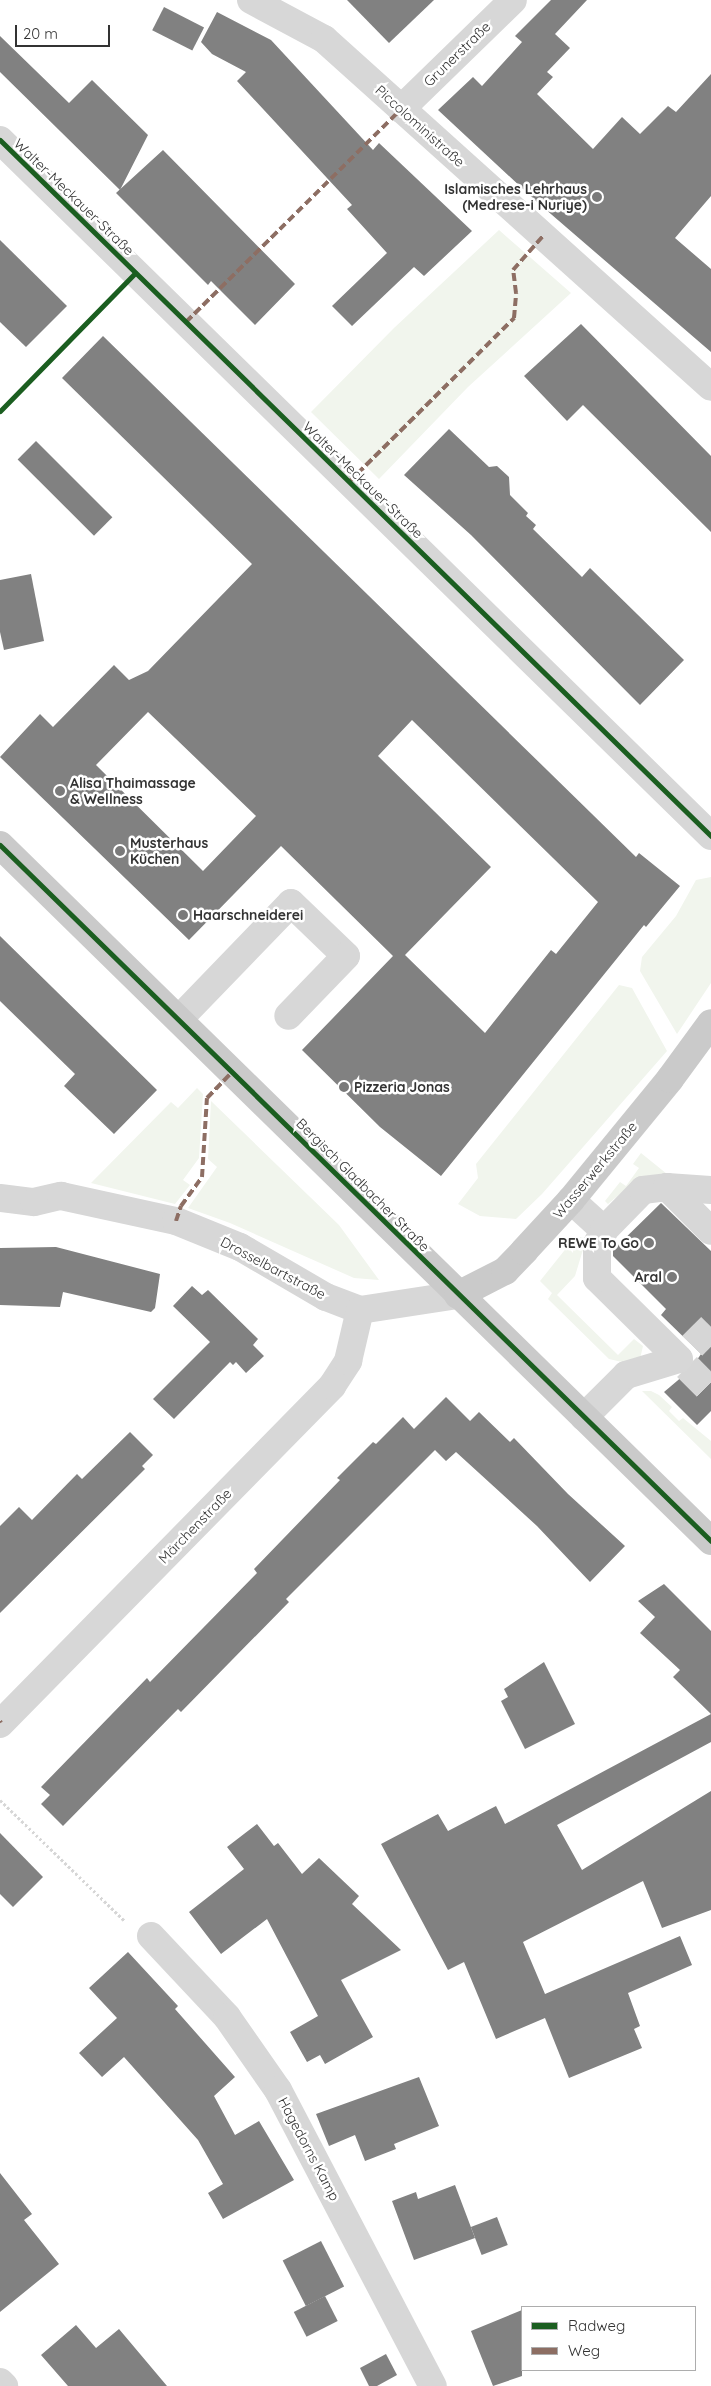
<!DOCTYPE html>
<meta charset="utf-8">
<style>
body{margin:0}
#map{position:relative;width:711px;height:2386px;overflow:hidden;background:#fff;font-family:Quicksand,sans-serif}
div>[style]{position:absolute}
.green>*{inset:0;background:#f1f5ed}
.building>*{inset:0;background:#818181;transform-origin:0 0}
.minor-tunnel>*{height:28px;margin-top:-14px;transform-origin:0;background:repeating-linear-gradient(90deg,#d6d6d6 0 28px,transparent 0 42px)}
.path>*{height:3px;margin-top:-1.5px;transform-origin:0;background:repeating-linear-gradient(90deg,#d6d6d6 0 2.5px,transparent 0 5px)}
.minor>*{height:28px;margin:-14px;padding:0 14px;transform-origin:14px;border-radius:14px;background:#d7d7d7}
.major>*{height:28px;margin:-14px;padding:0 14px;transform-origin:14px;border-radius:14px;background:#cacaca}
.quiet>*{height:4px;margin-top:-2px;transform-origin:0;background:repeating-linear-gradient(90deg,#8d6e63 0 8px,transparent 0 12px)}
.cycleway>*{height:5px;margin:-2.5px;padding:0 2.5px;transform-origin:2.5px;border-radius:2.5px;background:#1b5e20}
.dots>*{width:14px;height:14px;translate:-50% -50%;box-sizing:border-box;border:2px solid #fff;border-radius:50%}
span{translate:-50% -50%;white-space:nowrap;text-align:center;line-height:1.15;-webkit-text-stroke:5px #fff;paint-order:stroke}
.street-label{font-size:14px;color:#333}
.poi-label{font-size:14px;color:#333;font-weight:700}
.right{translate:-100% -50%;text-align:right}
.left{translate:0 -50%;text-align:left}
.legend{position:absolute;left:521px;top:2306px;width:175px;height:65px;box-sizing:border-box;background:#fff;border:1px solid #adadad;margin:0;padding:6px 9px;list-style:none;font-size:15px;color:#333}
.legend li{display:flex;align-items:center;gap:10px;height:25px}
.legend b{width:25px;border:1px solid #adadad}
.scale{position:absolute;left:15px;top:25px;width:95px;height:22px;box-sizing:border-box;border:2px solid #333;border-top:0;padding-left:6px;font-size:15px;line-height:18px;white-space:nowrap;color:#333;-webkit-text-stroke:4px #fff;paint-order:stroke}
</style>
<div id="map">
<div class="green">
<i style="clip-path:polygon(499px 230px,571px 293px,468px 387px,379px 479px,311px 412px,394px 328px)"></i>
<i style="clip-path:polygon(711px 877px,711px 983px,677px 1034px,640px 971px,642px 957px,676px 916px,696px 880px)"></i>
<i style="clip-path:polygon(619px 985px,632px 988px,667px 1051px,542px 1194px,516px 1219px,480px 1216px,458px 1204px,478px 1178px,476px 1164px)"></i>
<i style="clip-path:polygon(197px 1088px,203px 1094px,199px 1158px,183px 1180px,190px 1185px,175px 1204px,91px 1183px,171px 1102px,178px 1108px)"></i>
<i style="clip-path:polygon(211px 1101px,339px 1225px,379px 1280px,354px 1278px,230px 1223px,188px 1208px,217px 1167px,208px 1159px)"></i>
<i style="clip-path:polygon(641px 1153px,667px 1174px,640px 1177px,608px 1204px,605px 1201px,620px 1182px,626px 1186px,639px 1168px,633px 1164px)"></i>
<i style="clip-path:polygon(576px 1236px,584px 1238px,585px 1243px,575px 1276px,557px 1295px,618px 1355px,634px 1339px,643px 1346px,640px 1359px,622px 1362px,609px 1359px,548px 1299px,552px 1293px,540px 1281px)"></i>
<i style="clip-path:polygon(642px 1391px,651px 1391px,659px 1395px,672px 1407px,669px 1411px,679px 1421px,683px 1418px,711px 1441px,711px 1459px)"></i>
</div>
<div class="building">
<i style="clip-path:polygon(347px 0,434px 0,389px 43px)"></i>
<i style="clip-path:polygon(551px 0,587px 0,555px 34px,570px 48px,547px 72px,553px 77px,537px 94px,593px 149px,622px 117px,640px 134px,668px 106px,676px 112px,711px 74px,711px 196px,675px 238px,711px 269px,711px 352px,537px 202px,438px 110px,473px 77px,482px 86px,522px 42px,515px 36px)"></i>
<i style="left:164px;top:7px;width:45px;height:26px;rotate:27deg"></i>
<i style="clip-path:polygon(217px 12px,271px 40px,373px 150px,379px 143px,472px 231px,424px 276px,414px 267px,352px 326px,332px 306px,387px 253px,347px 209px,352px 205px,237px 81px,246px 72px,212px 54px,201px 42px)"></i>
<i style="clip-path:polygon(0 36px,69px 103px,92px 80px,148px 135px,120px 190px,0 72px)"></i>
<i style="clip-path:polygon(163px 150px,295px 284px,255px 325px,211px 281px,208px 285px,116px 193px)"></i>
<i style="clip-path:polygon(0 240px,67px 306px,26px 347px,0 322px)"></i>
<i style="clip-path:polygon(581px 324px,711px 456px,711px 532px,583px 405px,567px 421px,524px 376px)"></i>
<i style="clip-path:polygon(evenodd,103px 336px,636px 857px,639px 853px,680px 886px,646px 927px,644px 925px,441px 1176px,380px 1127px,302px 1050px,393px 956px,281px 846px,189px 940px,0 757px,40px 714px,53px 727px,114px 665px,129px 680px,148px 671px,252px 564px,62px 378px,103px 336px,148px 712px,256px 816px,203px 871px,96px 765px,148px 712px,103px 336px,412px 720px,598px 902px,556px 954px,551px 950px,485px 1033px,405px 955px,491px 867px,378px 756px,412px 720px)"></i>
<i style="clip-path:polygon(449px 429px,489px 467px,497px 466px,509px 477px,510px 495px,528px 513px,526px 516px,536px 525px,533px 529px,582px 577px,590px 568px,684px 660px,640px 705px,471px 535px,404px 475px)"></i>
<i style="left:36px;top:441px;width:108px;height:26px;rotate:45deg"></i>
<i style="clip-path:polygon(31px 574px,44px 641px,4px 650px,0 632px,0 580px)"></i>
<i style="clip-path:polygon(0 936px,157px 1090px,114px 1134px,64px 1086px,75px 1074px,0 1001px)"></i>
<i style="clip-path:polygon(661px 1203px,711px 1251px,711px 1411px,697px 1425px,664px 1392px,690px 1370px,701px 1354px,661px 1315px,666px 1309px,613px 1256px,613px 1250px)"></i>
<i style="clip-path:polygon(56px 1247px,160px 1274px,155px 1308px,151px 1312px,63px 1292px,60px 1307px,0 1305px,0 1248px)"></i>
<i style="clip-path:polygon(192px 1286px,202px 1295px,208px 1290px,258px 1339px,253px 1345px,264px 1356px,246px 1373px,236px 1362px,233px 1365px,230px 1362px,174px 1419px,153px 1399px,210px 1342px,173px 1306px)"></i>
<i style="clip-path:polygon(446px 1397px,470px 1421px,479px 1412px,510px 1442px,514px 1438px,568px 1494px,625px 1546px,590px 1582px,537px 1526px,456px 1452px,446px 1461px,435px 1450px,286px 1599px,289px 1602px,181px 1712px,178px 1709px,63px 1826px,41px 1804px,50px 1795px,41px 1787px,147px 1678px,150px 1682px,257px 1573px,254px 1569px,340px 1480px,337px 1478px,373px 1442px,376px 1444px,403px 1417px,414px 1429px)"></i>
<i style="clip-path:polygon(130px 1432px,153px 1455px,142px 1466px,145px 1469px,0 1613px,0 1526px,19px 1507px,32px 1520px,77px 1474px,82px 1479px)"></i>
<i style="clip-path:polygon(664px 1584px,711px 1631px,711px 1742px,557px 1825px,582px 1870px,711px 1791px,711px 1910px,662px 1928px,643px 1881px,523px 1942px,545px 1994px,680px 1936px,692px 1965px,628px 1993px,640px 2026px,634px 2029px,642px 2048px,569px 2078px,545px 2018px,496px 2039px,464px 1962px,448px 1970px,381px 1844px,438px 1814px,448px 1831px,496px 1806px,505px 1824px,711px 1714px,673px 1677px,680px 1670px,640px 1633px,655px 1617px,638px 1601px)"></i>
<i style="clip-path:polygon(544px 1662px,575px 1724px,525px 1749px,501px 1701px,508px 1697px,504px 1689px)"></i>
<i style="clip-path:polygon(257px 1824px,274px 1846px,278px 1843px,302px 1874px,319px 1858px,359px 1896px,352px 1904px,401px 1950px,341px 1980px,373px 2037px,325px 2064px,320px 2055px,307px 2062px,290px 2032px,318px 2016px,267px 1919px,221px 1954px,189px 1912px,244px 1869px,227px 1847px)"></i>
<i style="clip-path:polygon(0 1833px,43px 1877px,13px 1907px,0 1894px)"></i>
<i style="clip-path:polygon(128px 1952px,178px 2006px,175px 2009px,235px 2077px,214px 2096px,235px 2135px,259px 2121px,294px 2180px,223px 2219px,208px 2193px,223px 2184px,198px 2140px,124px 2057px,102px 2077px,79px 2053px,117px 2018px,89px 1988px)"></i>
<i style="clip-path:polygon(419px 2077px,439px 2126px,394px 2144px,396px 2149px,365px 2161px,355px 2135px,329px 2146px,316px 2114px)"></i>
<i style="clip-path:polygon(0 2173px,32px 2214px,24px 2220px,59px 2264px,0 2312px)"></i>
<i style="clip-path:polygon(455px 2185px,475px 2238px,414px 2260px,392px 2201px,416px 2192px,418px 2199px)"></i>
<i style="left:497px;top:2217px;width:30px;height:28px;rotate:69deg"></i>
<i style="left:321px;top:2241px;width:51px;height:43px;rotate:63deg"></i>
<i style="left:325px;top:2296px;width:28px;height:35px;rotate:63deg"></i>
<i style="clip-path:polygon(522px 2310px,522px 2376px,493px 2386px,471px 2331px)"></i>
<i style="clip-path:polygon(76px 2325px,96px 2348px,119px 2329px,167px 2386px,68px 2386px,41px 2355px)"></i>
<i style="clip-path:polygon(386px 2354px,397px 2375px,377px 2386px,369px 2386px,360px 2368px)"></i>
</div>
<div class="minor-tunnel">
<i style="left:692px;top:1346px;width:27px;rotate:-45deg"></i>
<i style="left:687px;top:1367px;width:34px;rotate:45deg"></i>
</div>
<div class="path">
<i style="left:0;top:1800px;width:174px;rotate:44.1deg"></i>
</div>
<div class="minor">
<i style="left:251px;top:0;width:83px;rotate:28.1deg"></i>
<i style="left:324px;top:39px;width:520px;rotate:41.96deg"></i>
<i style="left:401px;top:109px;width:156px;rotate:-44.2deg"></i>
<i style="left:0;top:140px;width:995px;rotate:44.39deg"></i>
<i style="left:179px;top:1019px;width:161px;rotate:-46deg"></i>
<i style="left:291px;top:903px;width:76px;rotate:43.9deg"></i>
<i style="left:346px;top:956px;width:83px;rotate:134deg"></i>
<i style="left:667px;top:1187px;width:44px;rotate:3.9deg"></i>
<i style="left:0;top:1198px;width:34px;rotate:7deg"></i>
<i style="left:34px;top:1202px;width:28px;rotate:-13deg"></i>
<i style="left:61px;top:1196px;width:118px;rotate:12.3deg"></i>
<i style="left:176px;top:1221px;width:69px;rotate:22.1deg"></i>
<i style="left:240px;top:1247px;width:99px;rotate:30.2deg"></i>
<i style="left:326px;top:1297px;width:36px;rotate:21deg"></i>
<i style="left:360px;top:1310px;width:99px;rotate:-8.7deg"></i>
<i style="left:571px;top:1200px;width:45px;rotate:42.3deg"></i>
<i style="left:584px;top:1417px;width:59px;rotate:-45deg"></i>
<i style="left:626px;top:1375px;width:55px;rotate:-16.8deg"></i>
<i style="left:679px;top:1359px;width:115px;rotate:-135.4deg"></i>
<i style="left:597px;top:1278px;width:34px;rotate:-90deg"></i>
<i style="left:597px;top:1244px;width:16px;rotate:-63deg"></i>
<i style="left:604px;top:1230px;width:56px;rotate:-45.7deg"></i>
<i style="left:643px;top:1190px;width:24px;rotate:-7deg"></i>
<i style="left:667px;top:1187px;width:62px;rotate:45deg"></i>
<i style="left:0;top:1724px;width:474px;rotate:-45.5deg"></i>
<i style="left:332px;top:1386px;width:30px;rotate:-57deg"></i>
<i style="left:348px;top:1361px;width:52px;rotate:-76.8deg"></i>
<i style="left:151px;top:1936px;width:111px;rotate:46.8deg"></i>
<i style="left:227px;top:2017px;width:89px;rotate:55.1deg"></i>
<i style="left:278px;top:2090px;width:334px;rotate:62.4deg"></i>
<i style="left:0;top:2382px;width:6px;rotate:45deg"></i>
</div>
<div class="major">
<i style="left:0;top:845px;width:995px;rotate:44.39deg"></i>
<i style="left:458px;top:1295px;width:53px;rotate:-27.1deg"></i>
<i style="left:505px;top:1271px;width:28px;rotate:-46deg"></i>
<i style="left:524px;top:1251px;width:69px;rotate:-47.3deg"></i>
<i style="left:571px;top:1200px;width:156px;rotate:-50.7deg"></i>
<i style="left:670px;top:1079px;width:69px;rotate:-53.8deg"></i>
</div>
<div class="quiet">
<i style="left:186px;top:322px;width:303px;rotate:-44.7deg"></i>
<i style="left:349px;top:482px;width:233px;rotate:-44.8deg"></i>
<i style="left:514px;top:318px;width:25px;rotate:-85deg"></i>
<i style="left:516px;top:293px;width:23px;rotate:-97deg"></i>
<i style="left:513px;top:270px;width:45px;rotate:-48.6deg"></i>
<i style="left:176px;top:1221px;width:16px;rotate:-72deg"></i>
<i style="left:181px;top:1206px;width:36px;rotate:-54deg"></i>
<i style="left:202px;top:1177px;width:79px;rotate:-86.4deg"></i>
<i style="left:207px;top:1098px;width:36px;rotate:-46deg"></i>
<i style="left:0;top:1721px;width:2px;rotate:63deg"></i>
</div>
<div class="cycleway">
<i style="left:0;top:140px;width:995px;rotate:44.39deg"></i>
<i style="left:0;top:411px;width:193px;rotate:-45.6deg"></i>
<i style="left:0;top:845px;width:995px;rotate:44.39deg"></i>
</div>
<div class="dots">
<i style="left:597px;top:197px;background:#7a7a7a"></i>
<i style="left:60px;top:791px;background:#7a7a7a"></i>
<i style="left:120px;top:851px;background:#7a7a7a"></i>
<i style="left:183px;top:915px;background:#7a7a7a"></i>
<i style="left:344px;top:1087px;background:#7a7a7a"></i>
<i style="left:649px;top:1243px;background:#7a7a7a"></i>
<i style="left:672px;top:1277px;background:#7a7a7a"></i>
</div>
<div class="street-label">
<span style="left:457px;top:54px;rotate:-44deg">Grunerstraße</span>
<span style="left:420px;top:126px;rotate:42deg">Piccoloministraße</span>
<span style="left:74px;top:197px;rotate:44deg">Walter-Meckauer-Straße</span>
<span style="left:363px;top:480px;rotate:44deg">Walter-Meckauer-Straße</span>
<span style="left:595px;top:1170px;rotate:-50deg">Wasserwerkstraße</span>
<span style="left:363px;top:1185px;rotate:45deg">Bergisch Gladbacher Straße</span>
<span style="left:273px;top:1268px;rotate:28deg">Drosselbartstraße</span>
<span style="left:195px;top:1526px;rotate:-46deg">Märchenstraße</span>
<span style="left:309px;top:2149px;rotate:62deg">Hagedorns Kamp</span>
</div>
<div class="poi-label">
<span class="right" style="left:587px;top:197px">Islamisches Lehrhaus<br>(Medrese-i Nuriye)</span>
<span class="left" style="left:70px;top:791px">Alisa Thaimassage<br>&amp; Wellness</span>
<span class="left" style="left:130px;top:851px">Musterhaus<br>Küchen</span>
<span class="left" style="left:193px;top:915px">Haarschneiderei</span>
<span class="left" style="left:354px;top:1087px">Pizzeria Jonas</span>
<span class="right" style="left:639px;top:1243px">REWE To Go</span>
<span class="right" style="left:662px;top:1277px">Aral</span>
</div>
<ul class="legend">
<li><b style="height:6px;background:#1b5e20"></b>Radweg</li>
<li><b style="height:6px;background:#8d6e63"></b>Weg</li>
</ul>
<div class="scale">20 m</div>
</div>
